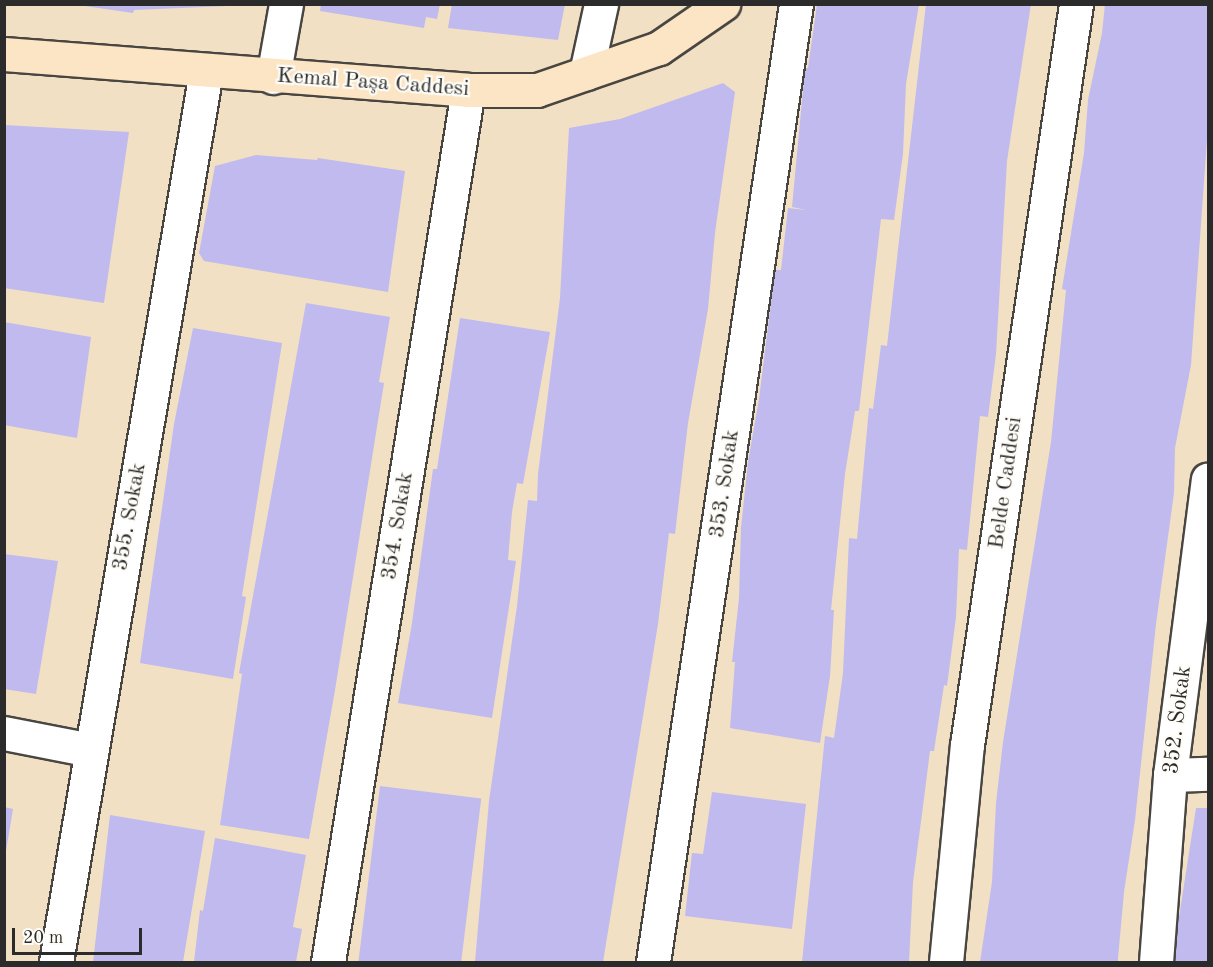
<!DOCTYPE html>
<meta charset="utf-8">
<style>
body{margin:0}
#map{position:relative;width:1213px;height:967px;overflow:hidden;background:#f1e0c3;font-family:"Old Standard TT",serif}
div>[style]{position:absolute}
.building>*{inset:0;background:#c0baee;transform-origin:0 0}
.roads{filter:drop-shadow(2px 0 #494642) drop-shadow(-2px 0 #494642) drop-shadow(0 2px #494642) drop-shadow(0 -2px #494642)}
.street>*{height:33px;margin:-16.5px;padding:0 16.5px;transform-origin:16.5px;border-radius:16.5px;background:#fff}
.secondary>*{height:33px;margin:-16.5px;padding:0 16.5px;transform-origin:16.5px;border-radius:16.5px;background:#fce5c4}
span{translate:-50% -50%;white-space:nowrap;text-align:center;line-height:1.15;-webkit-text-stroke:4.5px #fdfcf7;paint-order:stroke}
.street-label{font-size:22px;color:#2b2b2b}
.frame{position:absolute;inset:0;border:6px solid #2b2b2b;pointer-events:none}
.scale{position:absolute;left:12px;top:928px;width:130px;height:27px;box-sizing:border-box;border:3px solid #2b2b2b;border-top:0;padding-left:8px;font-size:18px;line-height:21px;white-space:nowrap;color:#2b2b2b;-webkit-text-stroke:4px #fdfcf7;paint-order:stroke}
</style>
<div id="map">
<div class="building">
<i style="clip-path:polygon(71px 4px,227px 4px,227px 6px,134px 10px,133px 13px)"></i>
<i style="clip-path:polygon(321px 4px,440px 4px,437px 19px,426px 17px,424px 28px,320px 11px)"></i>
<i style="clip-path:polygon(452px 4px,565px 4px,558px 40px,448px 28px)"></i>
<i style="clip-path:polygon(817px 4px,919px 4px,906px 84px,903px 154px,894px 220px,881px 219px,859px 411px,855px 411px,845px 474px,831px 610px,834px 610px,830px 676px,820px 743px,730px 728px,735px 662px,732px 662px,739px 598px,741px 528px,748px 462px,759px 399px,775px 270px,781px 270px,788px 208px,806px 210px,792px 207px,805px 68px,808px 68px)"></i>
<i style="clip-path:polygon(926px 4px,1031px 4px,1007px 161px,996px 354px,988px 417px,980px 416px,967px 550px,959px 549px,956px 617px,947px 686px,944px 685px,934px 751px,930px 751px,922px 814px,913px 882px,909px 962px,802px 962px,825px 736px,834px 738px,843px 673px,849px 538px,857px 539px,869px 408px,873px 409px,881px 345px,887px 346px)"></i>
<i style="clip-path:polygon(1105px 4px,1208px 4px,1208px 125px,1191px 365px,1175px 448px,1174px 493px,1156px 624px,1135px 820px,1124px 892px,1118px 958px,1118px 962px,980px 962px,992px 882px,996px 803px,1003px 742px,1051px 442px,1066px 290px,1062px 289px,1084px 153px,1088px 100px,1102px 33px)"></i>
<i style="clip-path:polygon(723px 83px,735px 92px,715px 233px,708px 309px,688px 423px,675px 534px,669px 533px,658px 624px,603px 962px,475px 962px,489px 801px,517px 606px,528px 500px,537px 501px,538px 474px,560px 298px,569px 128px,620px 119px)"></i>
<i style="clip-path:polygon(4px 125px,129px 132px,104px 303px,4px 288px)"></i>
<i style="clip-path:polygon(256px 155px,317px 160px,318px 158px,405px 171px,388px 292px,204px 261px,199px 253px,215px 166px)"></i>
<i style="clip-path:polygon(306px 303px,390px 317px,379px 382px,384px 383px,335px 690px,309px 839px,220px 825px,242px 674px,239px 673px)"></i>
<i style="clip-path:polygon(460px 318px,550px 332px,523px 484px,517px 483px,512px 512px,508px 560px,516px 561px,492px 718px,398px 703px,412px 623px,433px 469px,437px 469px)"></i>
<i style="clip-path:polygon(4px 322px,91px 337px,77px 438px,4px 425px)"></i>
<i style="clip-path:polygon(193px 328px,282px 343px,242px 596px,246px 597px,233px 679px,140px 663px,174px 424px)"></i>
<i style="clip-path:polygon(4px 554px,58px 561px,36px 694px,4px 689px)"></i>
<i style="left:380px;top:786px;width:102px;height:177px;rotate:7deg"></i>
<i style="clip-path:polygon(712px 792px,806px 804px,792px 929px,685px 916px,692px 853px,703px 854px)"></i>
<i style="clip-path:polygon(4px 807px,13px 809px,6px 851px,4px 851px)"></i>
<i style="clip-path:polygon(1196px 808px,1208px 808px,1208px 962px,1172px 962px)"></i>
<i style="clip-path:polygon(110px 815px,205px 831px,183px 962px,93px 962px)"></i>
<i style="clip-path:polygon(215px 838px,306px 855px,293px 927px,302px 929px,296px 962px,194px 962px,200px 910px,203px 911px)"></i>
</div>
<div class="roads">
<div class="street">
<i style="left:586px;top:73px;width:71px;rotate:-77.7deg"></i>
<i style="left:273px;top:77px;width:74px;rotate:-79.9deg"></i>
<i style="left:4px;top:733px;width:89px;rotate:11.1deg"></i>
<i style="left:1170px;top:775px;width:38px;rotate:-2deg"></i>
<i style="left:56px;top:962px;width:904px;rotate:-80.44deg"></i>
<i style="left:328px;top:962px;width:883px;rotate:-80.88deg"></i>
<i style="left:653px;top:962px;width:969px;rotate:-81.51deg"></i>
<i style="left:946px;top:962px;width:218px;rotate:-84.5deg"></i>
<i style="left:967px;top:745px;width:749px;rotate:-81.63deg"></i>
<i style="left:1156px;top:962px;width:188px;rotate:-85.7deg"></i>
<i style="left:1170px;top:775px;width:298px;rotate:-82.7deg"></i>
</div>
<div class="secondary">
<i style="left:4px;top:54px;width:465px;rotate:4.4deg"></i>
<i style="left:468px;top:90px;width:69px"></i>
<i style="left:537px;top:90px;width:129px;rotate:-19deg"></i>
<i style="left:659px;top:48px;width:78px;rotate:-34.5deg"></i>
</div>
</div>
<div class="street-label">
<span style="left:373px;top:83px;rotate:4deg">Kemal Paşa Caddesi</span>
<span style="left:1006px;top:483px;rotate:-82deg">Belde Caddesi</span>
<span style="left:725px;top:484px;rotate:-82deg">353. Sokak</span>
<span style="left:130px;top:517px;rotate:-80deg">355. Sokak</span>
<span style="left:398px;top:526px;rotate:-81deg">354. Sokak</span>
<span style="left:1178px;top:720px;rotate:-83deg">352. Sokak</span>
</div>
<div class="frame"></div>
<div class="scale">20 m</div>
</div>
